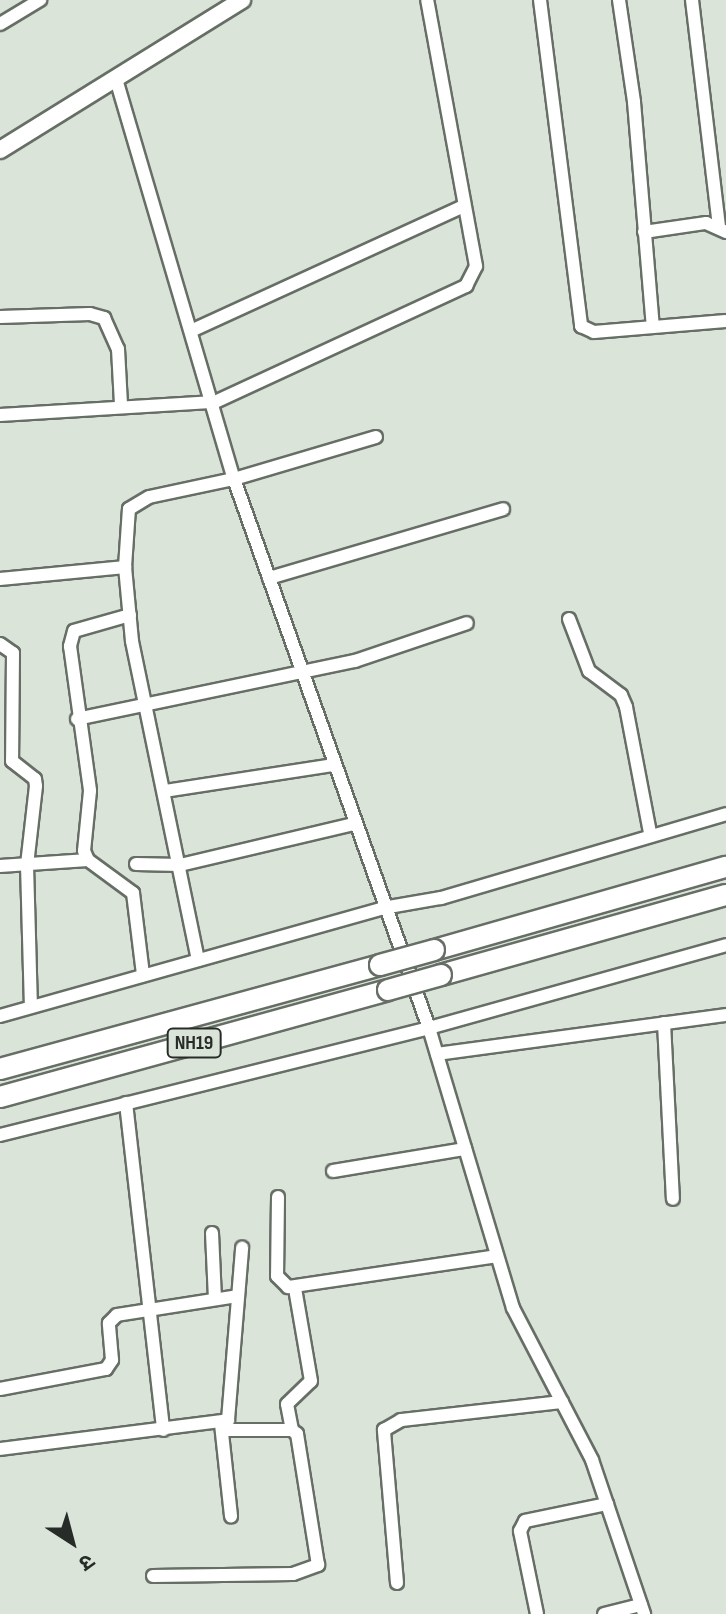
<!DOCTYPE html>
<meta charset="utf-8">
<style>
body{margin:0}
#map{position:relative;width:726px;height:1614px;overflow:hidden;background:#dae4d9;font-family:"Sofia Sans Condensed","Noto Sans Devanagari",sans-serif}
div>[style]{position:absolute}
.roads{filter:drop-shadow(2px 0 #666e65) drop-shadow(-2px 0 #666e65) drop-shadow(0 2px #666e65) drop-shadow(0 -2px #666e65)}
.minor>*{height:12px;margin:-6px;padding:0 6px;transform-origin:6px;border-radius:6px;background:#fff}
.tertiary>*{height:16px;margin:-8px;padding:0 8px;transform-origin:8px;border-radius:8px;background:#fff}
.trunk>*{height:20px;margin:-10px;padding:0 10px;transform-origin:10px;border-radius:10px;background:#fff}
.bridges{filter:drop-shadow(2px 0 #666e65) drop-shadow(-2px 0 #666e65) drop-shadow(0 2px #666e65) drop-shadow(0 -2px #666e65)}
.trunk-bridge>*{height:20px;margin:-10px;padding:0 10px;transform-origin:10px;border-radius:10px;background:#fff}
span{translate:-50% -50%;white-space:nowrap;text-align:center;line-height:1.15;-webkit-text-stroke:7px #dae4d9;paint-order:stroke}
.shield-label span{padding:2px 6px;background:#dae4d9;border:2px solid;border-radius:6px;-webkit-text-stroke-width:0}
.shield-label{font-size:20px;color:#282c28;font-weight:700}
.north{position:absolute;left:32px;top:1502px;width:80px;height:80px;-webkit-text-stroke:6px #dae4d9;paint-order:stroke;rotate:144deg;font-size:22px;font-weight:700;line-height:32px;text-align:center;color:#282c28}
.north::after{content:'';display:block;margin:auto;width:28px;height:36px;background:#282c28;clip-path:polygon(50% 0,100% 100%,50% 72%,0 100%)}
</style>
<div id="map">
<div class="roads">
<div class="minor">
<i style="left:540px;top:0;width:329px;rotate:82.8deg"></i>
<i style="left:581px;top:326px;width:14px;rotate:25deg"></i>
<i style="left:594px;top:332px;width:132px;rotate:-4.8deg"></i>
<i style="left:619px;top:0;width:103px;rotate:81.6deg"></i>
<i style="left:634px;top:102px;width:225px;rotate:85.2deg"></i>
<i style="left:692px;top:0;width:227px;rotate:83.2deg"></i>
<i style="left:0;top:24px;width:47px;rotate:-31deg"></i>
<i style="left:116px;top:79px;width:417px;rotate:73.6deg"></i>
<i style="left:234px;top:479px;width:583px;rotate:70.45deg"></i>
<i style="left:429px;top:1028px;width:292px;rotate:73.3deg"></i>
<i style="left:513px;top:1308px;width:171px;rotate:62.5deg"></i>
<i style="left:592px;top:1460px;width:163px;rotate:71.3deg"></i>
<i style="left:644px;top:232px;width:63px;rotate:-8.3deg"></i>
<i style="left:706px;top:223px;width:22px;rotate:24deg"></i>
<i style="left:0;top:317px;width:90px;rotate:-1.9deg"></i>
<i style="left:90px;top:314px;width:15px;rotate:16deg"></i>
<i style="left:104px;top:318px;width:34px;rotate:66deg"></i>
<i style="left:118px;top:349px;width:55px;rotate:86.9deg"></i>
<i style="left:193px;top:330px;width:296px;rotate:-24.6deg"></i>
<i style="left:0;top:415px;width:215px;rotate:-3.5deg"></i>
<i style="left:215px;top:402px;width:277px;rotate:-24.8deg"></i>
<i style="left:466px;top:286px;width:22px;rotate:-63deg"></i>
<i style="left:476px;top:266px;width:270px;rotate:-100.4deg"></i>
<i style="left:269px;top:578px;width:244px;rotate:-16.4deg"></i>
<i style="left:0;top:579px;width:126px;rotate:-5.5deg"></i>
<i style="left:130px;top:615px;width:58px;rotate:164.1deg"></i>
<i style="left:74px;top:631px;width:16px;rotate:105deg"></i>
<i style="left:70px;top:646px;width:146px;rotate:82.1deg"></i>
<i style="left:90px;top:791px;width:60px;rotate:95.7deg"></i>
<i style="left:84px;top:851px;width:10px;rotate:66deg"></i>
<i style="left:88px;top:860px;width:56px;rotate:36.3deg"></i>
<i style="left:133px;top:893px;width:83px;rotate:83deg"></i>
<i style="left:569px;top:619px;width:56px;rotate:69deg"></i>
<i style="left:589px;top:671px;width:40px;rotate:37deg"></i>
<i style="left:621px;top:695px;width:13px;rotate:67deg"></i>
<i style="left:626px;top:707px;width:128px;rotate:79.2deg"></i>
<i style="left:0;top:644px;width:16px;rotate:35deg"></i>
<i style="left:13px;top:653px;width:108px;rotate:90.5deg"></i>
<i style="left:12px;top:761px;width:29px;rotate:38deg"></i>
<i style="left:35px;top:779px;width:7px;rotate:82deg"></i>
<i style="left:36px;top:786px;width:80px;rotate:96.5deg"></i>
<i style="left:27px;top:865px;width:142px;rotate:88.4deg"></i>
<i style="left:77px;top:719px;width:284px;rotate:-11.8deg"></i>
<i style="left:355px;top:661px;width:118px;rotate:-18.7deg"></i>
<i style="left:165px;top:791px;width:170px;rotate:-8.8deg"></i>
<i style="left:136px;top:864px;width:44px;rotate:1.3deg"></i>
<i style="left:180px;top:865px;width:179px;rotate:-13.3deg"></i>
<i style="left:0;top:866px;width:88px;rotate:-3.9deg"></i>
<i style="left:198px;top:960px;width:326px;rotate:-101.7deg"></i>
<i style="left:132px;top:641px;width:74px;rotate:-95.4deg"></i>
<i style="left:125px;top:567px;width:58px;rotate:-86.1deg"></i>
<i style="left:129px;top:509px;width:23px;rotate:-31deg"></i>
<i style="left:149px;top:497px;width:87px;rotate:-12deg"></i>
<i style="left:234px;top:479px;width:148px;rotate:-16.5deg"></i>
<i style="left:0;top:1016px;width:398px;rotate:-15.7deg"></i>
<i style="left:383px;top:908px;width:59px;rotate:-9.8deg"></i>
<i style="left:441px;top:898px;width:297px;rotate:-16.4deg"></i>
<i style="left:664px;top:1023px;width:176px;rotate:87.1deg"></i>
<i style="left:437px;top:1054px;width:292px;rotate:-7.7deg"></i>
<i style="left:126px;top:1103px;width:329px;rotate:83.5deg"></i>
<i style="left:0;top:1135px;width:442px;rotate:-14deg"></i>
<i style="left:429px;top:1028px;width:308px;rotate:-15.6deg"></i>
<i style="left:333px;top:1171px;width:134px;rotate:-9.5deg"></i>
<i style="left:278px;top:1197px;width:79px;rotate:90.7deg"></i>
<i style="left:277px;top:1276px;width:16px;rotate:45deg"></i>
<i style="left:288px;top:1287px;width:211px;rotate:-8.4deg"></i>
<i style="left:212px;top:1233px;width:66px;rotate:87.4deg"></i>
<i style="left:0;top:1389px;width:108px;rotate:-10.7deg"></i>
<i style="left:106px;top:1369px;width:11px;rotate:-56deg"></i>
<i style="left:112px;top:1360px;width:37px;rotate:-95deg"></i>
<i style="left:109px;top:1323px;width:11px;rotate:-45deg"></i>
<i style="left:117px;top:1315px;width:122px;rotate:-8.9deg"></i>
<i style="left:221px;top:1424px;width:93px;rotate:83.8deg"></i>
<i style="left:292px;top:1430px;width:26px;rotate:-101deg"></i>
<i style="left:287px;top:1404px;width:33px;rotate:-44deg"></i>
<i style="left:311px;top:1381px;width:94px;rotate:-99.8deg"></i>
<i style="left:0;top:1449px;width:230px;rotate:-7.2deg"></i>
<i style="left:228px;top:1420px;width:173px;rotate:-85.3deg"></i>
<i style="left:153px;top:1576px;width:140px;rotate:-0.8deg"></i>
<i style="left:293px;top:1574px;width:27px;rotate:-20deg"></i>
<i style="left:318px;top:1565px;width:133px;rotate:-99.1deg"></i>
<i style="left:297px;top:1434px;width:6px;rotate:-141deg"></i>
<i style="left:292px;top:1430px;width:70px;rotate:180deg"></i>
<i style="left:397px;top:1583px;width:154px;rotate:-94.9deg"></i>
<i style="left:384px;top:1430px;width:20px;rotate:-30deg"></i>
<i style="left:401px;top:1420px;width:162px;rotate:-6.4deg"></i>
<i style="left:537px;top:1614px;width:85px;rotate:-101.6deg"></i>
<i style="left:520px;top:1531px;width:11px;rotate:-63deg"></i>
<i style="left:525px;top:1521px;width:84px;rotate:-11.7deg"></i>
<i style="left:604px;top:1614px;width:38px;rotate:-14deg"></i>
</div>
<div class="tertiary">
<i style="left:0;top:150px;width:285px;rotate:-31.8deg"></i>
</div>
<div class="trunk">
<i style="left:434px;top:950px;width:304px;rotate:-15.9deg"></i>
<i style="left:441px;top:975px;width:296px;rotate:-15.7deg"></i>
<i style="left:0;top:1069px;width:394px;rotate:-15.3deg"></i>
<i style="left:0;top:1097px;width:402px;rotate:-15.4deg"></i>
</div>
</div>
<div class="bridges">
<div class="trunk-bridge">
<i style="left:380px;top:965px;width:56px;rotate:-15.5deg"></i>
<i style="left:388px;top:990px;width:55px;rotate:-15.8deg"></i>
</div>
</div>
<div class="shield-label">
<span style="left:194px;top:1043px">NH19</span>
</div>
<div class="north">उ</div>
</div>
